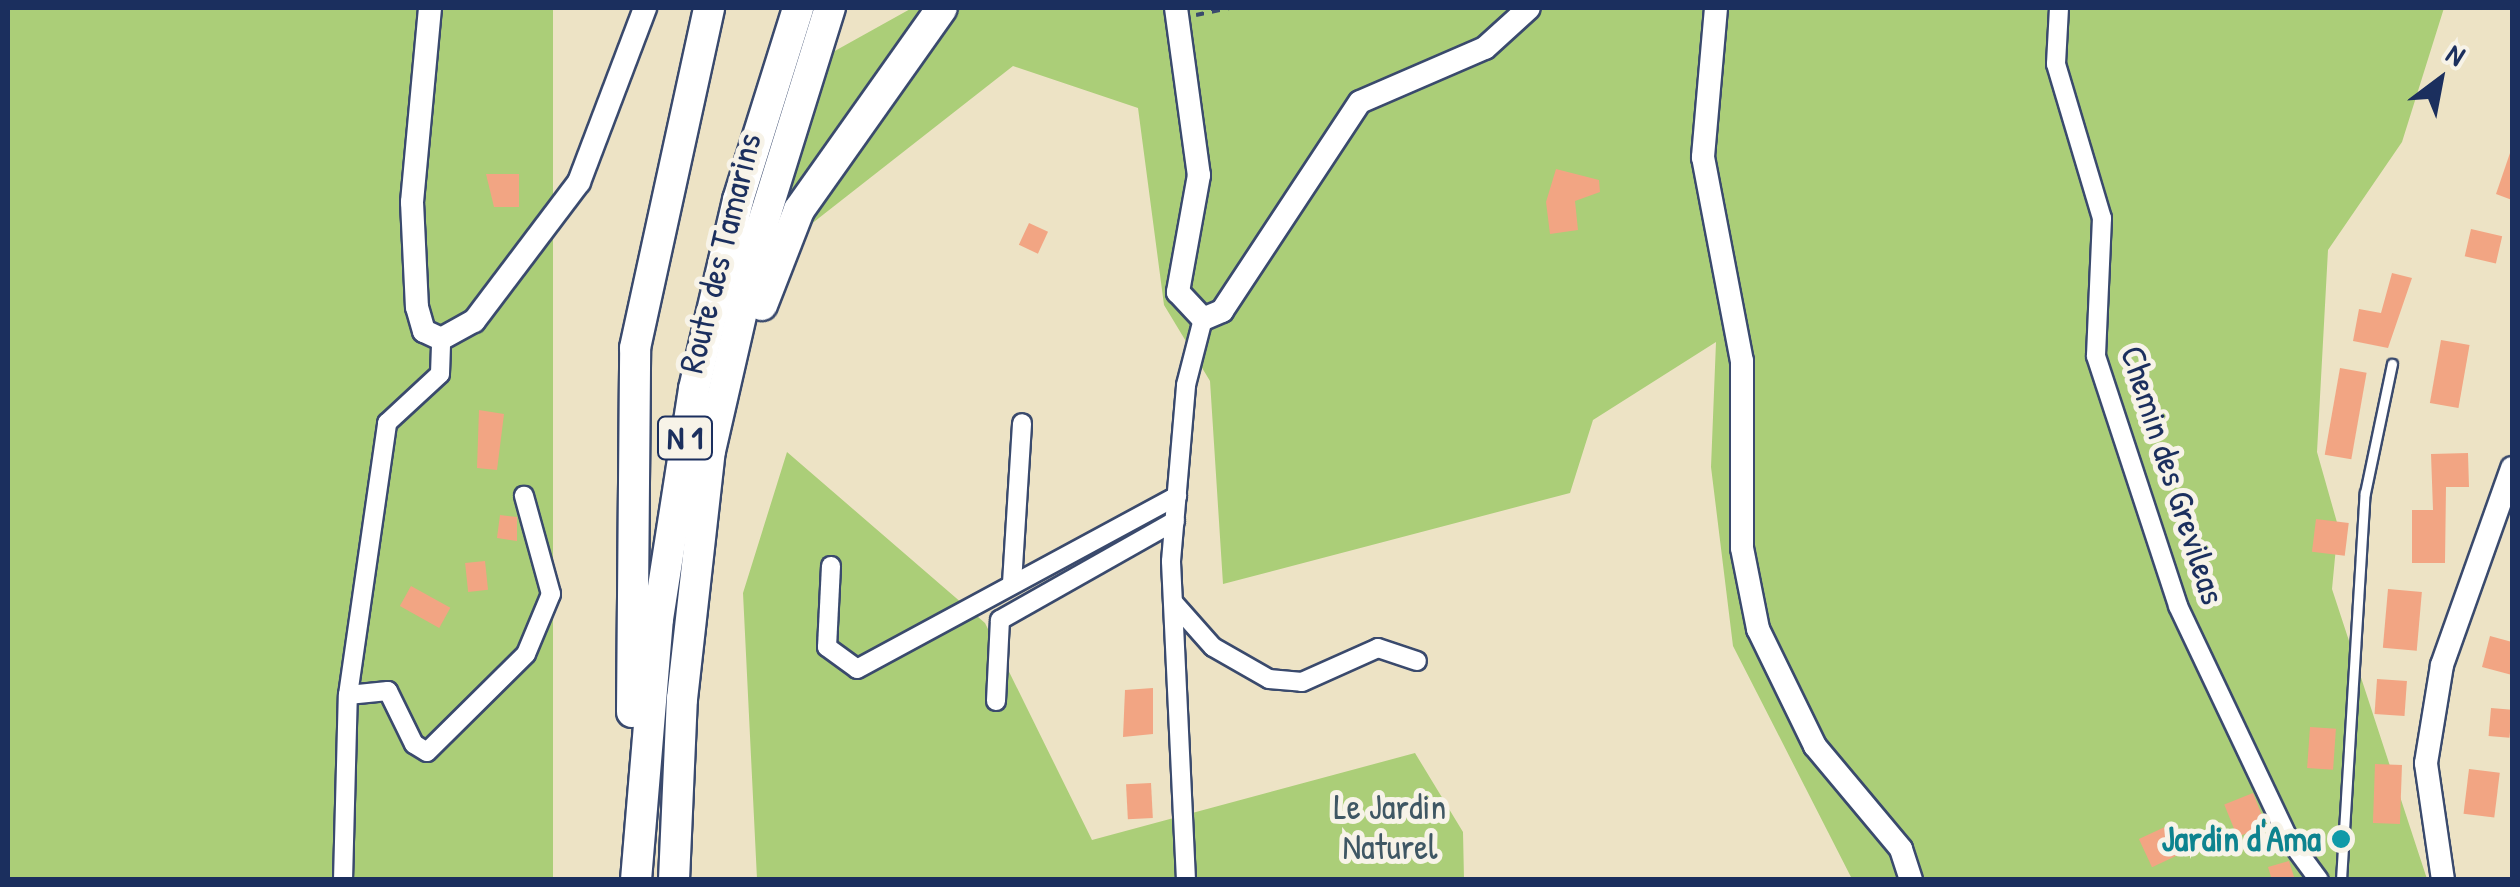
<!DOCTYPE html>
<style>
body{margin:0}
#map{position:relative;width:2520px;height:887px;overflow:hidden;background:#ede3c5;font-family:"Patrick Hand",sans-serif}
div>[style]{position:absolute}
.green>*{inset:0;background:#abce78;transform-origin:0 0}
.building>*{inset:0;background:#f2a583;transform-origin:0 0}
.path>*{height:4px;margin-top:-2px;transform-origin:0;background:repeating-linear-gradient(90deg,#3a4a6d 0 8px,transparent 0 16px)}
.roads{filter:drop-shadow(2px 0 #3a4a6d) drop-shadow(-2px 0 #3a4a6d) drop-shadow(0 2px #3a4a6d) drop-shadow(0 -2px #3a4a6d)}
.lane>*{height:9px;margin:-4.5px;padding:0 4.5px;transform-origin:4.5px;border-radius:4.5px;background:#fff}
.street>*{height:18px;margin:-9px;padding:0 9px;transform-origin:9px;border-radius:9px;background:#fff}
.secondary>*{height:22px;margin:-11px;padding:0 11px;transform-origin:11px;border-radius:11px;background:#fff}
.highway>*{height:30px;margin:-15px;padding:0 15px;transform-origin:15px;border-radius:15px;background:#fff}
.dots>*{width:28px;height:28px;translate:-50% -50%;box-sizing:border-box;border:5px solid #f7f3e8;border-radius:50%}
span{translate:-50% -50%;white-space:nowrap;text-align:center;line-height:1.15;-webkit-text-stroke:10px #f7f3e8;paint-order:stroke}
.shield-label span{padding:2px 8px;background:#f7f3e8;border:2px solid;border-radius:8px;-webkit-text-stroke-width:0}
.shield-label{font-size:32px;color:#1b2f5e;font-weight:700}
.street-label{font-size:35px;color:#1b2f5e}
.park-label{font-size:35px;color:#3f5764}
.culture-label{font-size:35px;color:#0d838f;font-weight:700}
.right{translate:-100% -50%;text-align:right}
.frame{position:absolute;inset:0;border:10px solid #1b2f5e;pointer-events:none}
.north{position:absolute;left:2390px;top:30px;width:100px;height:100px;-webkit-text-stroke:8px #f7f3e8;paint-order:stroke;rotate:32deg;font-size:28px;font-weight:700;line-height:40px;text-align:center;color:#1b2f5e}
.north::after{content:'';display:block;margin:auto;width:35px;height:45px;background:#1b2f5e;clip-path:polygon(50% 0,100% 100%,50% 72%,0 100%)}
</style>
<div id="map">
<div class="green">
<i style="left:8px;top:8px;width:545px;height:871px"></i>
<i style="clip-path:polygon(912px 8px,2444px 8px,2402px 142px,2328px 250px,2317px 452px,2338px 526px,2332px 589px,2427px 879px,1852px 879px,1733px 646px,1711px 467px,1716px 342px,1593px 420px,1570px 493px,1223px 584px,1210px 381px,1164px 305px,1138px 108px,1013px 66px,787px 243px,784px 264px,754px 96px)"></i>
<i style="clip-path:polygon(787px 452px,985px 623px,1092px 840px,1415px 753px,1463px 832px,1464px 879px,757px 879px,743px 593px)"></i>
</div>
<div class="building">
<i style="clip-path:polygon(2510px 153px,2512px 153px,2512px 200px,2496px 194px)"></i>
<i style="clip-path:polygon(1556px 169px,1599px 180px,1600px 192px,1575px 201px,1578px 230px,1550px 234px,1546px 202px)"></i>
<i style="clip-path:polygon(486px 174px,519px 174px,519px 207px,494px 207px)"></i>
<i style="left:1029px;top:223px;width:21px;height:24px;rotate:25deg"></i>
<i style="left:2471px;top:229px;width:32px;height:28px;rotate:13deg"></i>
<i style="clip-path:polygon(2392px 273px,2412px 278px,2388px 348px,2353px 341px,2359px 309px,2381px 313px)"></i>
<i style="left:2441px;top:340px;width:29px;height:64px;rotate:10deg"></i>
<i style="left:2340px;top:368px;width:27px;height:88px;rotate:10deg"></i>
<i style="clip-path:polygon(479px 410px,504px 414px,497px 470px,477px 468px)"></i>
<i style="clip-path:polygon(2468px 453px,2469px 487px,2446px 487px,2445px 563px,2412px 563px,2412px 510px,2433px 510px,2431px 454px)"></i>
<i style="clip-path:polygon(500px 515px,517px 517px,517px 541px,497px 538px)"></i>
<i style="left:2316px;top:519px;width:33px;height:33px;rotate:7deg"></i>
<i style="left:485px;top:561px;width:29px;height:20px;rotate:84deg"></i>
<i style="left:411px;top:586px;width:45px;height:23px;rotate:29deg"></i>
<i style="left:2388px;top:589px;width:34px;height:59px;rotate:5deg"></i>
<i style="clip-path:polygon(2490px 636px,2512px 642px,2512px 675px,2482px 667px)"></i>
<i style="left:2377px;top:679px;width:30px;height:35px;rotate:4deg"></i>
<i style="clip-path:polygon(1153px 688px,1153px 734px,1123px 737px,1125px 690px)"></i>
<i style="left:2491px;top:708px;width:21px;height:28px;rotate:5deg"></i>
<i style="left:2310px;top:727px;width:26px;height:41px;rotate:4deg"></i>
<i style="left:2375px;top:764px;width:27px;height:59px;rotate:2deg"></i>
<i style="left:2469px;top:769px;width:31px;height:45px;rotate:7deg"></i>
<i style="left:1151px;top:783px;width:35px;height:25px;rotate:87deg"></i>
<i style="left:2253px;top:793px;width:35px;height:31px;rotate:68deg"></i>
<i style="left:2167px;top:826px;width:31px;height:31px;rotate:65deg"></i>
<i style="clip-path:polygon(2289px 861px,2295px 880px,2272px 880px,2268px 867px)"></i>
</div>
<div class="path">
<i style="left:1196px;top:15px;width:34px;rotate:-12deg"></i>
</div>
<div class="roads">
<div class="lane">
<i style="left:2341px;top:880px;width:388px;rotate:-86.5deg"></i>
<i style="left:2365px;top:493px;width:132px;rotate:-78.2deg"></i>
</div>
<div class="street">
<i style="left:2059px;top:8px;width:56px;rotate:93.1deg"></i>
<i style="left:2056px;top:64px;width:161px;rotate:73.4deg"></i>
<i style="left:2102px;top:218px;width:138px;rotate:92.5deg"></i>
<i style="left:2096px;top:356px;width:263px;rotate:71.8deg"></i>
<i style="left:2178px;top:606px;width:257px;rotate:64.6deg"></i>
<i style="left:2288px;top:838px;width:52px;rotate:53.6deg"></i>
<i style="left:831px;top:566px;width:81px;rotate:92.8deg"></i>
<i style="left:827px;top:647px;width:37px;rotate:36deg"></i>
<i style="left:857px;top:669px;width:364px;rotate:-28.4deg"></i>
<i style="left:1012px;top:583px;width:160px;rotate:-86.4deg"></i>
<i style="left:1173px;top:602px;width:60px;rotate:48.4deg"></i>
<i style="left:1213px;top:647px;width:64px;rotate:29.7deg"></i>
<i style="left:1269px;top:679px;width:33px;rotate:5deg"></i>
<i style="left:1302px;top:682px;width:83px;rotate:-24.1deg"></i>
<i style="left:1378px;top:648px;width:41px;rotate:18.4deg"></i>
<i style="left:348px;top:695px;width:40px;rotate:-5.7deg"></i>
<i style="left:388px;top:691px;width:59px;rotate:63.9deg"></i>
<i style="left:414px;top:744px;width:15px;rotate:32deg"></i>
<i style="left:427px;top:752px;width:139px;rotate:-44.7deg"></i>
<i style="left:526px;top:654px;width:65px;rotate:-67.4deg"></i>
<i style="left:551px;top:594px;width:102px;rotate:-105.4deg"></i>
<i style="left:996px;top:701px;width:81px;rotate:-87.2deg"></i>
<i style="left:1000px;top:620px;width:201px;rotate:-29.5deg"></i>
<i style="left:343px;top:880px;width:185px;rotate:-88.5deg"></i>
<i style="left:348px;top:695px;width:275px;rotate:-81.8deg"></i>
<i style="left:387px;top:423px;width:72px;rotate:-42.8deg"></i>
<i style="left:440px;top:374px;width:35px;rotate:-88deg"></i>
<i style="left:1186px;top:880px;width:319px;rotate:-92.7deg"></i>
<i style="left:1171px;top:561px;width:177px;rotate:-85.1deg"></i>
<i style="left:1186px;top:385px;width:68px;rotate:-75.6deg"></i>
</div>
<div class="secondary">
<i style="left:430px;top:8px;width:195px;rotate:95.3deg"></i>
<i style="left:412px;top:202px;width:105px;rotate:87.3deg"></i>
<i style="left:417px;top:307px;width:25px;rotate:74deg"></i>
<i style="left:424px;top:331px;width:19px;rotate:25deg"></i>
<i style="left:441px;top:339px;width:38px;rotate:-29deg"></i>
<i style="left:474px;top:321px;width:174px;rotate:-52.9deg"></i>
<i style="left:579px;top:182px;width:186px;rotate:-69.2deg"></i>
<i style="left:1176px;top:8px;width:169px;rotate:82.2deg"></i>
<i style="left:1199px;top:175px;width:119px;rotate:100.2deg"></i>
<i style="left:1178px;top:292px;width:37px;rotate:47deg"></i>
<i style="left:1203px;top:319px;width:21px;rotate:-23deg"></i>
<i style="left:1222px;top:311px;width:250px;rotate:-56.6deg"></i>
<i style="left:1360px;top:102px;width:136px;rotate:-23.4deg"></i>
<i style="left:1485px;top:48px;width:59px;rotate:-42.3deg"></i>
<i style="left:1716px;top:8px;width:150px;rotate:95deg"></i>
<i style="left:1703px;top:157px;width:208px;rotate:79.2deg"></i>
<i style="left:1742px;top:361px;width:187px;rotate:90deg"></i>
<i style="left:1742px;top:548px;width:83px;rotate:78.8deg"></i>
<i style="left:1758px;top:629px;width:130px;rotate:64deg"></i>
<i style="left:1815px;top:746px;width:134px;rotate:50.1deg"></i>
<i style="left:1901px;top:849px;width:33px;rotate:72deg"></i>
<i style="left:2443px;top:880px;width:118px;rotate:-98.3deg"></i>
<i style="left:2426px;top:763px;width:99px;rotate:-80.7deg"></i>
<i style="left:2442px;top:665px;width:209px;rotate:-70.4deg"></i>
</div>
<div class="highway">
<i style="left:762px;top:305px;width:102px;rotate:-68.7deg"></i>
<i style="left:799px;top:210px;width:247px;rotate:-54.7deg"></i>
<i style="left:632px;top:712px;width:364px;rotate:-89.5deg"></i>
<i style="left:635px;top:348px;width:348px;rotate:-77.7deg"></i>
<i style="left:636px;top:880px;width:262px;rotate:-85.2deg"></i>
<i style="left:658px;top:619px;width:233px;rotate:-81.1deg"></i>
<i style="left:694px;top:389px;width:194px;rotate:-76.9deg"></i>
<i style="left:738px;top:200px;width:201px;rotate:-72.6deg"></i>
<i style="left:674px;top:880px;width:181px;rotate:-87.5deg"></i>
<i style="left:682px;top:699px;width:250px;rotate:-83.6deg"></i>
<i style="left:710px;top:451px;width:228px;rotate:-77.1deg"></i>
<i style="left:761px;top:229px;width:232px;rotate:-72.7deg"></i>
</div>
</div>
<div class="dots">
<i style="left:2341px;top:839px;background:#0f9aa8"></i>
</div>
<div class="shield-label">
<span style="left:685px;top:438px">N 1</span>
</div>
<div class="street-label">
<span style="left:720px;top:253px;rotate:-76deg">Route des Tamarins</span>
<span style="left:2173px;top:475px;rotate:72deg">Chemin des Grevileas</span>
</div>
<div class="park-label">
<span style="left:1390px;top:827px">Le Jardin<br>Naturel</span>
</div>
<div class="culture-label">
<span class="right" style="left:2321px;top:839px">Jardin d'Ama</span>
</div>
<div class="frame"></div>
<div class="north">N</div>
</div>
